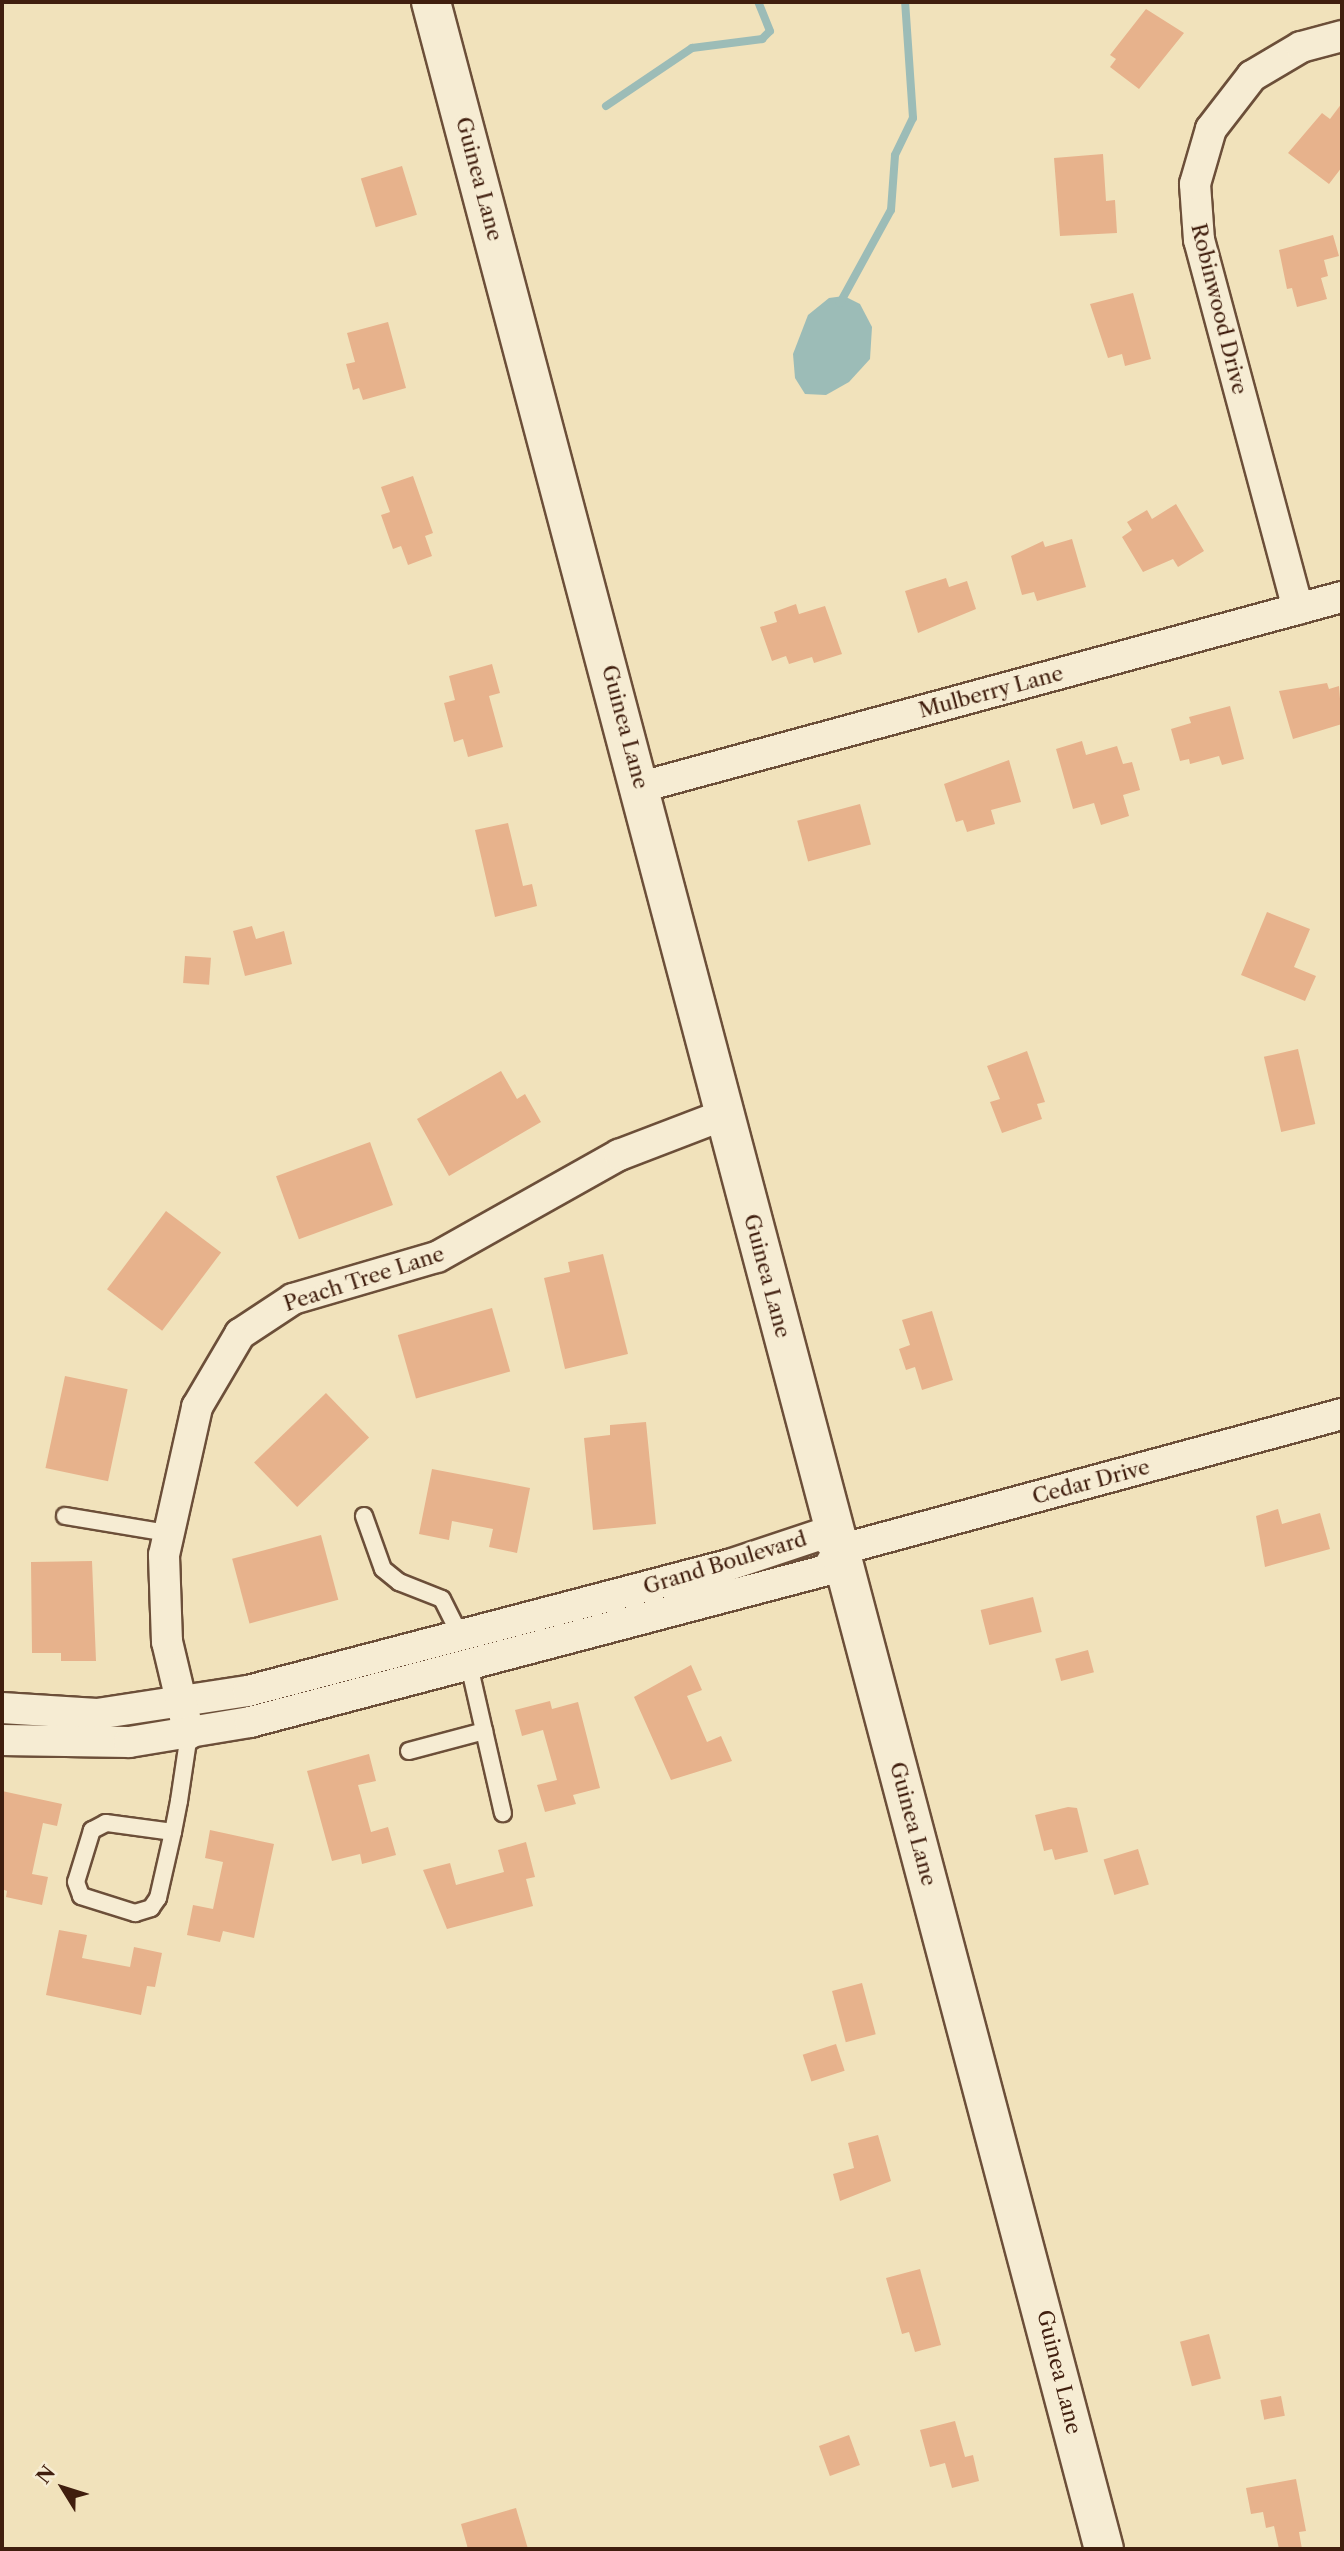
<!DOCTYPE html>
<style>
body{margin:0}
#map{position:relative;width:1344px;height:2551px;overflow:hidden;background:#f1e2bb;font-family:"Libre Caslon Text",serif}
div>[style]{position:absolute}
.water>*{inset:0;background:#9cbcb7}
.stream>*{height:8px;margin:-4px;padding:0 4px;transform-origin:4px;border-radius:4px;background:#9cbcb7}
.building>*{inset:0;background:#e7b28c;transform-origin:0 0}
.roads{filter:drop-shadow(2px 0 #6c4f39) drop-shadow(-2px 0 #6c4f39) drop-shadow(0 2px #6c4f39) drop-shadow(0 -2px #6c4f39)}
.service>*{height:16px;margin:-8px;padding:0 8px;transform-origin:8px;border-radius:8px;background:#f6ecd3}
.minor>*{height:30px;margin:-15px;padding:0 15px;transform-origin:15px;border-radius:15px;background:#f6ecd3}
.tertiary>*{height:38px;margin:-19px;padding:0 19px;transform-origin:19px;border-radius:19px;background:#f6ecd3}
span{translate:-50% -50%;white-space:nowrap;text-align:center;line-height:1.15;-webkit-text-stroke:6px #f6ecd3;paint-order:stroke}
.street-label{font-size:21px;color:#401e0e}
.frame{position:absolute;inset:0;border:4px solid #401e0e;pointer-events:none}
.north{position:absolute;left:28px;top:2453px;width:70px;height:70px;-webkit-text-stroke:5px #f6ecd3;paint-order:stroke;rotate:308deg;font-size:19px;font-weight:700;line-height:28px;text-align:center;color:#401e0e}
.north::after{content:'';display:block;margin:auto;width:24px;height:32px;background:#401e0e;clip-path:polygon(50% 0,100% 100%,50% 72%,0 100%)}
</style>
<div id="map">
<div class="water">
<i style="clip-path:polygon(844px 296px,860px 304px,872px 327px,870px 359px,849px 382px,826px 395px,805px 394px,795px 378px,793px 354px,808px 315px,829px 298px)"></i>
</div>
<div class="stream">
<i style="left:606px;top:106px;width:104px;rotate:-34deg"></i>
<i style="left:692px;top:48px;width:71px;rotate:-7.3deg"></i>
<i style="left:762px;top:39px;width:11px;rotate:-45deg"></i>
<i style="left:770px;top:31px;width:31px;rotate:-112deg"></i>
<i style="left:840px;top:303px;width:106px;rotate:-61.3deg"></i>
<i style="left:891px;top:210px;width:55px;rotate:-85.8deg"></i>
<i style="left:895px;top:155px;width:41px;rotate:-64.1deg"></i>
<i style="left:913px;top:118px;width:116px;rotate:-93.9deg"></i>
</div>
<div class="building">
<i style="clip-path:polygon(1146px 9px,1184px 33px,1139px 89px,1110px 67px,1116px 59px,1110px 55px)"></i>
<i style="clip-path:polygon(1342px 103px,1342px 167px,1329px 184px,1288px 153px,1322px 113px,1330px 119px)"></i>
<i style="clip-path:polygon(1103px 154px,1106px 201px,1115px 200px,1117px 233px,1060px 236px,1054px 158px)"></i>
<i style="left:402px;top:166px;width:51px;height:43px;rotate:73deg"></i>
<i style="clip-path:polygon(1333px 235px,1339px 256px,1324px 260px,1328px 276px,1321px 278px,1327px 299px,1297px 307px,1292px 288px,1287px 289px,1279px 250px)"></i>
<i style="clip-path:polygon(1133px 293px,1151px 359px,1125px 366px,1122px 354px,1108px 358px,1090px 304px)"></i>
<i style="clip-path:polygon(388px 322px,406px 388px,363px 400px,359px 388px,353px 390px,346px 364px,355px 362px,347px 333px)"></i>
<i style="clip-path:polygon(413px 476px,433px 533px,425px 536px,432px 556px,408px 565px,401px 546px,393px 549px,381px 515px,390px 512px,381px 487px)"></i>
<i style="clip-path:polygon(1176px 504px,1204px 551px,1178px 567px,1173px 559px,1143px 572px,1122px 537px,1132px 530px,1127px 522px,1147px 510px,1152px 519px)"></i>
<i style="clip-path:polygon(1072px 539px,1086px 587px,1037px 601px,1034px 592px,1022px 595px,1011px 556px,1043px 541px,1045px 547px)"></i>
<i style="clip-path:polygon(946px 578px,949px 587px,967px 581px,976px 609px,918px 633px,905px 591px)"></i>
<i style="clip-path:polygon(796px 604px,799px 614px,825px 606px,842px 654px,814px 663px,812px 657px,789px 664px,786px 656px,772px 661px,760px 627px,777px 622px,774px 612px)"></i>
<i style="clip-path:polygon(492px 664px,500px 693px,489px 696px,503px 747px,468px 757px,463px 739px,454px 742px,444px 703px,455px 700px,449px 676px)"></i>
<i style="clip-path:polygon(1327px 683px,1329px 689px,1339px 686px,1342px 724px,1293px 739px,1279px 691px)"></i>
<i style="clip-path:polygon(1230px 706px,1244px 759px,1222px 765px,1219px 756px,1190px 764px,1189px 759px,1180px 761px,1171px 729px,1191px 723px,1189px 717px)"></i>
<i style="clip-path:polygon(1082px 741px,1086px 755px,1117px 746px,1123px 764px,1132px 762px,1140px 790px,1123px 795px,1129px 816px,1101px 825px,1094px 803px,1073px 809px,1056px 749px)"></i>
<i style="clip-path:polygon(1009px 760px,1021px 802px,991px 810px,995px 824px,967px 832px,963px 820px,956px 822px,944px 784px)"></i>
<i style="left:860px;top:804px;width:42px;height:65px;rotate:75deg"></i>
<i style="clip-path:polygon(508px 823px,523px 886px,532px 884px,537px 906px,495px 917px,475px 830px)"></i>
<i style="clip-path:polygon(1267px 912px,1310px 929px,1294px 967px,1316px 976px,1305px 1001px,1241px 975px)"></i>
<i style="clip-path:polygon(252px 926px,256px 939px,284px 931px,292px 964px,245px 976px,233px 931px)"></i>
<i style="left:185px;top:956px;width:26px;height:27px;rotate:4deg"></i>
<i style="left:1298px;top:1049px;width:77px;height:35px;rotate:77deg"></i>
<i style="clip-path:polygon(1027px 1051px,1045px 1102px,1037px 1104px,1042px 1119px,1002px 1133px,990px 1102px,1000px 1099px,987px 1066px)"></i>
<i style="clip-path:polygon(501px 1071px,517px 1099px,525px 1094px,541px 1122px,449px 1176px,417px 1119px)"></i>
<i style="left:370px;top:1142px;width:67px;height:100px;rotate:70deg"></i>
<i style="left:166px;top:1211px;width:69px;height:98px;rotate:37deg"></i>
<i style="clip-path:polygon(603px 1254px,628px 1354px,565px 1369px,544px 1278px,570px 1272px,568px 1262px)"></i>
<i style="left:492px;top:1308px;width:66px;height:98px;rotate:74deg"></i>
<i style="clip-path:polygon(932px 1311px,953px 1380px,922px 1390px,915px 1367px,906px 1370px,899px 1349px,910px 1345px,902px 1320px)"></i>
<i style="left:65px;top:1376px;width:64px;height:94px;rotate:12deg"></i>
<i style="left:326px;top:1393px;width:62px;height:100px;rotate:46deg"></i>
<i style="clip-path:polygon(646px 1422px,656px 1524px,593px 1530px,584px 1438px,610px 1435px,610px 1425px)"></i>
<i style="clip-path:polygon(432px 1469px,530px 1488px,517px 1553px,489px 1547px,493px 1529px,452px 1521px,449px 1540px,419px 1534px)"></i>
<i style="clip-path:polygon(1278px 1509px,1282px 1524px,1320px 1513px,1330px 1549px,1265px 1567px,1256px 1516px)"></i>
<i style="left:321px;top:1535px;width:67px;height:92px;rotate:75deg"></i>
<i style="clip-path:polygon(92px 1561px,96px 1661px,61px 1661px,61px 1653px,32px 1653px,31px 1562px)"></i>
<i style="left:1033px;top:1597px;width:36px;height:54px;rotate:76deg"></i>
<i style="left:1088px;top:1650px;width:23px;height:34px;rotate:75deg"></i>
<i style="clip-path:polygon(691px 1665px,702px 1690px,687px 1696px,707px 1742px,721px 1736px,732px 1761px,671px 1780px,634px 1697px)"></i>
<i style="clip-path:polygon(550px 1701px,552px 1709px,578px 1702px,600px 1788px,573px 1795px,576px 1804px,545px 1812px,537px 1785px,557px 1780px,543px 1730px,522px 1736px,515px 1710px)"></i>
<i style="clip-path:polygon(369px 1754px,376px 1781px,358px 1785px,371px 1832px,388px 1827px,396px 1855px,362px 1864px,360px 1854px,332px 1861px,307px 1771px)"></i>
<i style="clip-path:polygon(2px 1791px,62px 1804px,57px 1826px,43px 1823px,32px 1874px,48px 1877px,42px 1905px,6px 1897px,7px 1891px,2px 1889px)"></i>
<i style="clip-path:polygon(1068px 1807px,1077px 1808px,1088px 1852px,1055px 1860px,1052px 1849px,1044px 1851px,1035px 1815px)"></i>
<i style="clip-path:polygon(210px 1830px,274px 1844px,254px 1938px,223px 1931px,220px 1942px,187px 1935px,193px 1905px,213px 1909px,223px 1862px,205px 1858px)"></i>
<i style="clip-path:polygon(526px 1842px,535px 1877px,526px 1879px,533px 1906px,447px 1929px,423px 1870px,450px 1863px,456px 1885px,504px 1872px,498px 1850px)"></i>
<i style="left:1138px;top:1849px;width:37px;height:36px;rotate:73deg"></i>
<i style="clip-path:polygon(59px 1930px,87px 1935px,82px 1958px,130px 1967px,134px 1947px,162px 1953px,155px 1987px,147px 1986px,141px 2015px,46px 1995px)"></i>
<i style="left:862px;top:1983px;width:53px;height:31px;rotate:75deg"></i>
<i style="left:836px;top:2044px;width:28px;height:35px;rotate:72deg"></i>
<i style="clip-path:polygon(878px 2135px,891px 2181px,840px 2201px,833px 2174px,854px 2168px,848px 2143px)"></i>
<i style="clip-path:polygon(920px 2269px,941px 2345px,915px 2352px,909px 2332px,902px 2334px,886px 2278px)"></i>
<i style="left:1209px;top:2334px;width:46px;height:30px;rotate:75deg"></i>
<i style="left:1281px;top:2396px;width:20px;height:21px;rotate:79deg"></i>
<i style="clip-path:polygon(955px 2421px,965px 2457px,973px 2455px,979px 2481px,952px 2488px,945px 2463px,930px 2467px,920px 2430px)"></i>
<i style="left:849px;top:2435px;width:32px;height:32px;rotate:70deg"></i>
<i style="clip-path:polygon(1296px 2479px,1306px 2531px,1299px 2532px,1302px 2549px,1279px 2549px,1274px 2526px,1266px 2528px,1263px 2512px,1251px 2514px,1246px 2488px)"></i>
<i style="clip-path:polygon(516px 2508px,528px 2549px,468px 2549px,461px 2524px)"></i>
</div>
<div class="roads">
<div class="service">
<i style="left:65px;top:1516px;width:104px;rotate:9.4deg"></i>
<i style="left:364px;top:1516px;width:56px;rotate:70.3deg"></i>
<i style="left:383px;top:1569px;width:21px;rotate:39deg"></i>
<i style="left:399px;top:1582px;width:46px;rotate:21.6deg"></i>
<i style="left:442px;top:1599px;width:40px;rotate:63.4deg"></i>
<i style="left:469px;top:1665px;width:152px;rotate:77.1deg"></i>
<i style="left:409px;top:1751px;width:78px;rotate:-14.9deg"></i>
<i style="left:173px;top:1832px;width:68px;rotate:-172.3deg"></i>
<i style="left:106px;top:1823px;width:16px;rotate:153deg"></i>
<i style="left:92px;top:1830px;width:54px;rotate:107.1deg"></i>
<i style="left:76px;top:1882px;width:15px;rotate:70deg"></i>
<i style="left:81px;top:1896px;width:57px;rotate:17.5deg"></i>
<i style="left:135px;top:1913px;width:17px;rotate:-17deg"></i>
<i style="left:151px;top:1908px;width:12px;rotate:-55deg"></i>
<i style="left:158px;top:1898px;width:68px;rotate:-77.2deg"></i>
<i style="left:173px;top:1832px;width:32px;rotate:-79deg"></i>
<i style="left:179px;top:1801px;width:68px;rotate:-81.5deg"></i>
</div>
<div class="minor">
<i style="left:1298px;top:609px;width:382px;rotate:-105deg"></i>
<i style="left:1199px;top:240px;width:56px;rotate:-94.1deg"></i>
<i style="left:1195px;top:184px;width:57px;rotate:-73.8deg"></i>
<i style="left:1211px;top:129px;width:67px;rotate:-52.3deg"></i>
<i style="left:1252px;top:76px;width:57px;rotate:-30.6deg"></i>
<i style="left:1301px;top:47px;width:42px;rotate:-15deg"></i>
<i style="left:641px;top:787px;width:726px;rotate:-15.17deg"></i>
<i style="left:839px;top:1550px;width:521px;rotate:-15.13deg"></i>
<i style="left:2px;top:1708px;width:95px;rotate:3.6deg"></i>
<i style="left:97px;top:1714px;width:153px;rotate:-8.7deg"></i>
<i style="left:248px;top:1691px;width:497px;rotate:-14.7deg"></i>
<i style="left:729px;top:1565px;width:98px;rotate:-18.4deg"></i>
<i style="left:822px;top:1534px;width:23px;rotate:43deg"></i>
<i style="left:189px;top:1734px;width:95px;rotate:-103.4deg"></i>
<i style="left:167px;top:1642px;width:87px;rotate:-92deg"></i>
<i style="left:164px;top:1555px;width:152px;rotate:-77.4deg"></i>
<i style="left:197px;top:1407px;width:85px;rotate:-59.5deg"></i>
<i style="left:240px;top:1334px;width:64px;rotate:-33.4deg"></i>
<i style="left:293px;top:1299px;width:150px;rotate:-16.3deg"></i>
<i style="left:437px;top:1257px;width:209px;rotate:-29.3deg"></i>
<i style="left:619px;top:1155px;width:115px;rotate:-21deg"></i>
<i style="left:2px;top:1740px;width:127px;rotate:0.9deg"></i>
<i style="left:129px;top:1742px;width:123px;rotate:-9.4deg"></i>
<i style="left:250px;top:1722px;width:597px;rotate:-14.76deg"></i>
<i style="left:827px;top:1570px;width:23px;rotate:-59deg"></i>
</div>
<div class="tertiary">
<i style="left:431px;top:2px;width:2634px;rotate:75.2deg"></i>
</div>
</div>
<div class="street-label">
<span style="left:479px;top:179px;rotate:75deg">Guinea Lane</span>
<span style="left:1219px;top:309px;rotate:76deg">Robinwood Drive</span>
<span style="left:991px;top:692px;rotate:-15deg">Mulberry Lane</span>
<span style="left:625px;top:727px;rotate:75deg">Guinea Lane</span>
<span style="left:767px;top:1276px;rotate:75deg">Guinea Lane</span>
<span style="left:364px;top:1279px;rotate:-18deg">Peach Tree Lane</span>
<span style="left:1091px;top:1482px;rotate:-15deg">Cedar Drive</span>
<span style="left:725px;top:1563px;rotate:-17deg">Grand Boulevard</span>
<span style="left:913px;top:1824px;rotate:75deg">Guinea Lane</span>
<span style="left:1059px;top:2372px;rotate:76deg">Guinea Lane</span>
</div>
<div class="frame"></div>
<div class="north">N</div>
</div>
